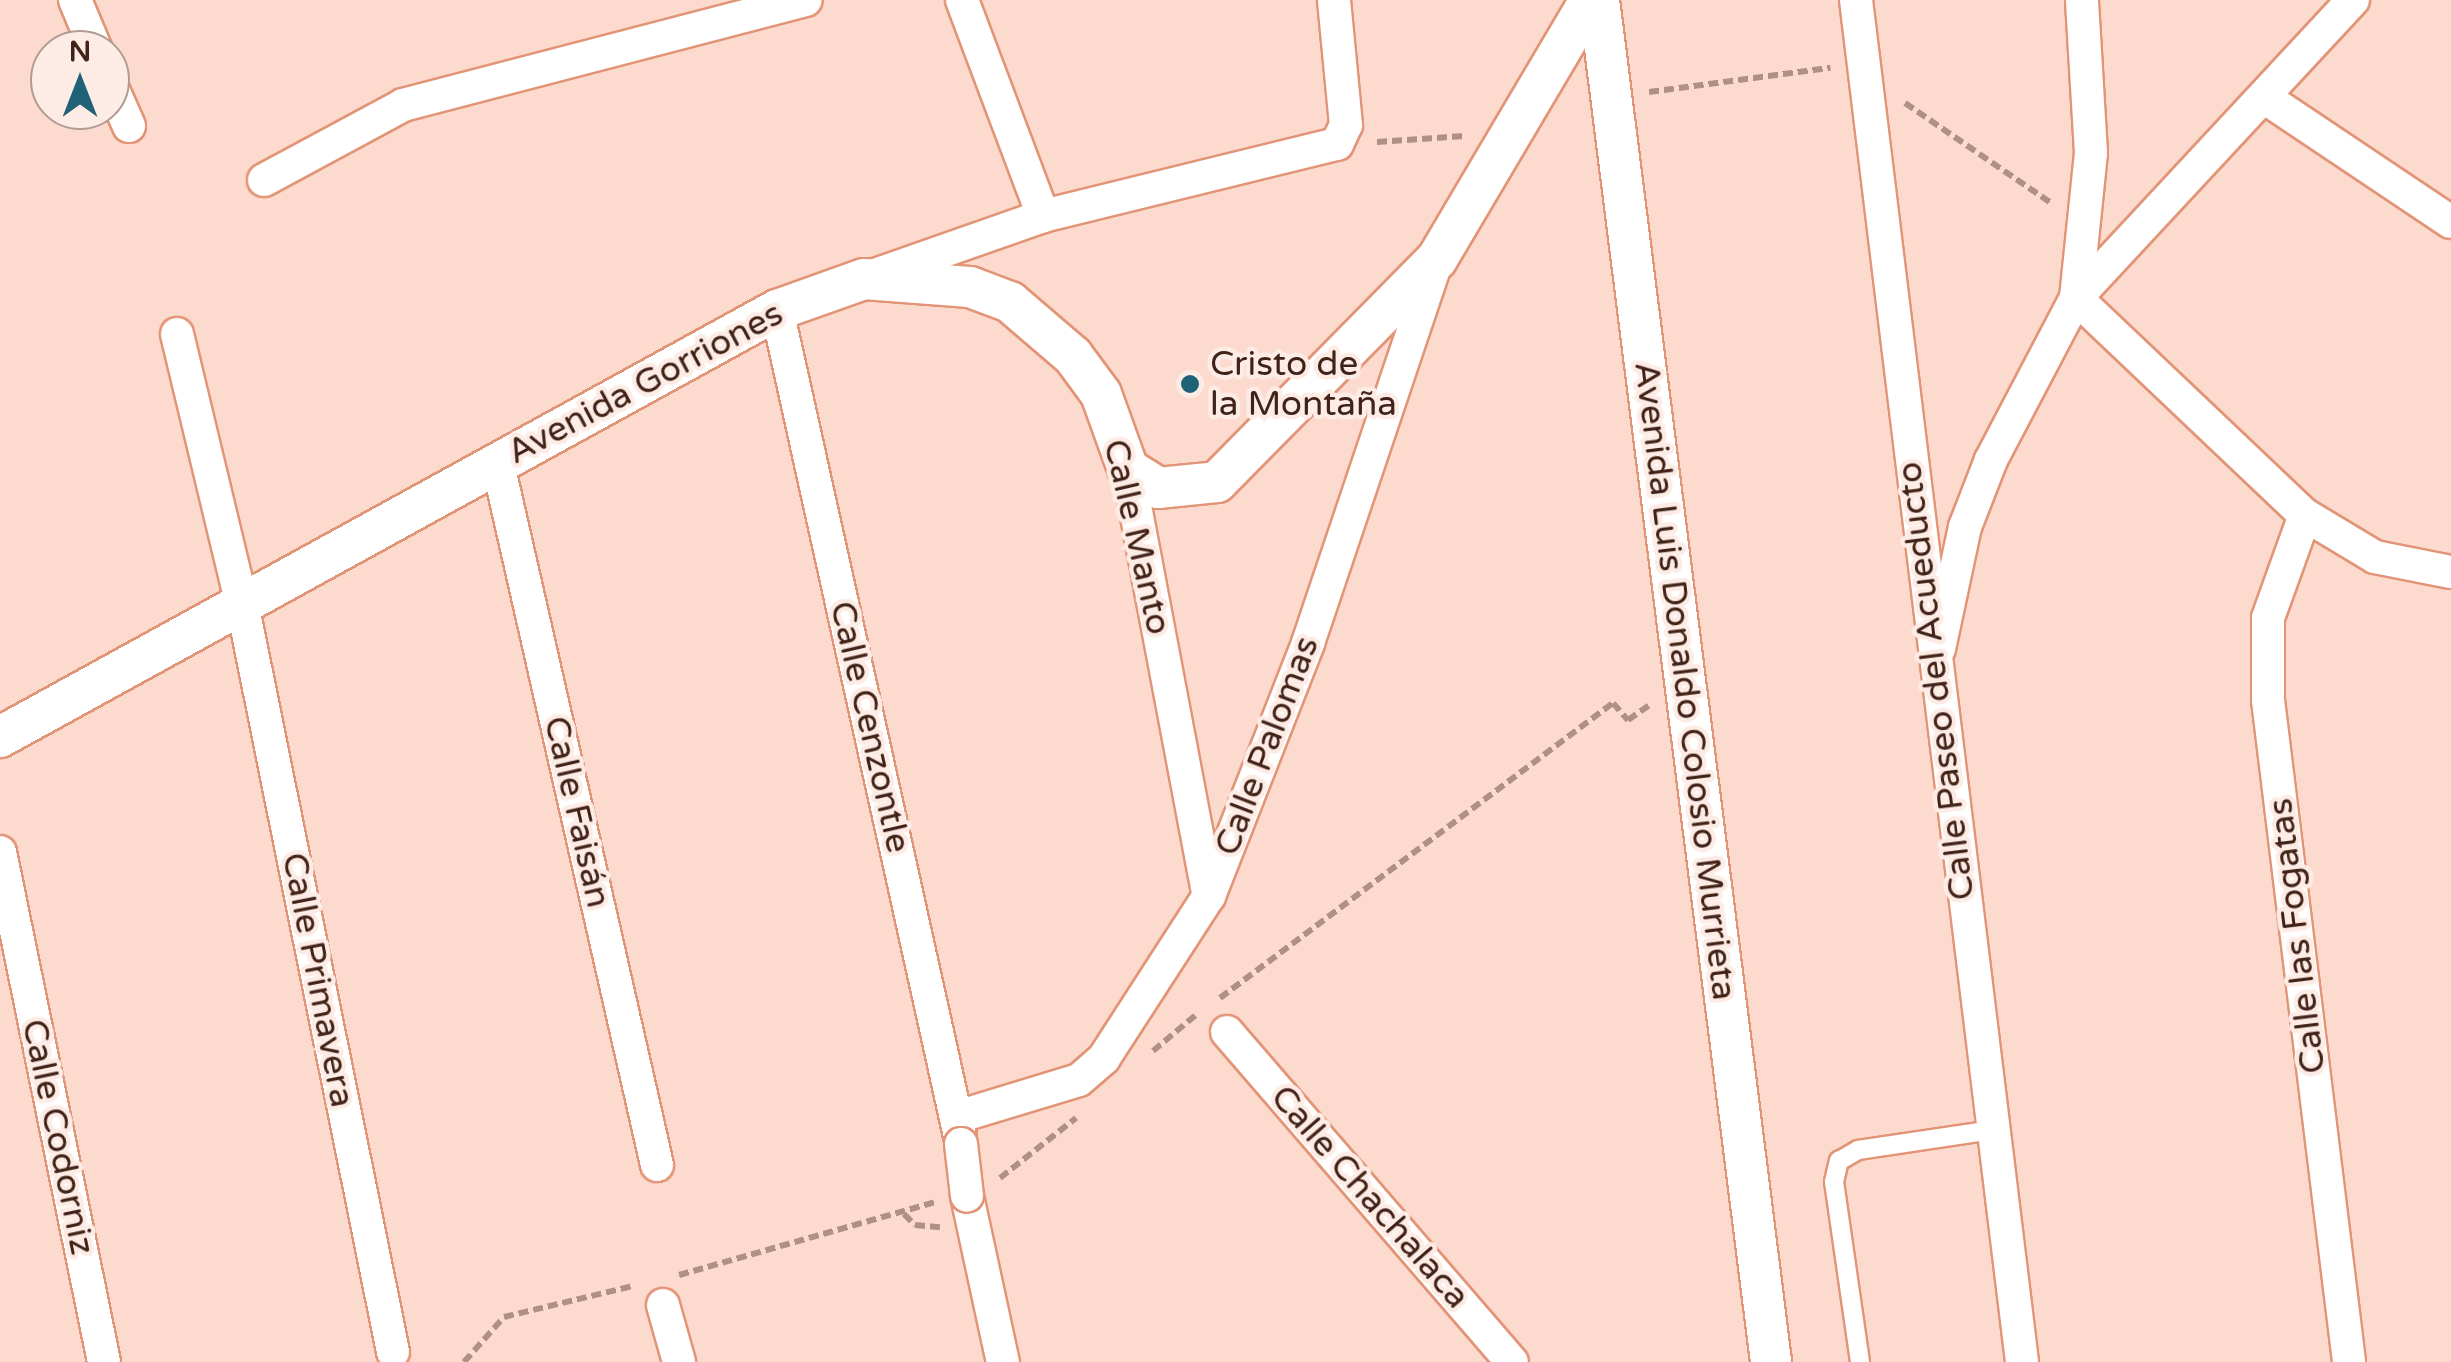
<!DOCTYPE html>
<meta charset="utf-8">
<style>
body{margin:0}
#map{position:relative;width:2451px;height:1362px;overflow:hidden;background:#fddace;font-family:"Varela Round",sans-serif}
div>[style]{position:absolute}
.path>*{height:6px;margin-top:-3px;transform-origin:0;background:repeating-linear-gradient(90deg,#b19084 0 10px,transparent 0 15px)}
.roads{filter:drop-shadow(2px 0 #e29476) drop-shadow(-2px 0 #e29476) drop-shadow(0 2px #e29476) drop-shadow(0 -2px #e29476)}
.service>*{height:18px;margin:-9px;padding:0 9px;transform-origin:9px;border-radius:9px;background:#fff}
.minor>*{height:32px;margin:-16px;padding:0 16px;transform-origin:16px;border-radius:16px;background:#fff}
.tertiary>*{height:40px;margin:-20px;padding:0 20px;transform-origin:20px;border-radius:20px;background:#fff}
.bridges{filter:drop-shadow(2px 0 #e29476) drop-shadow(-2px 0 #e29476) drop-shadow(0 2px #e29476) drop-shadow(0 -2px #e29476)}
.minor-bridge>*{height:32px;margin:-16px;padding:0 16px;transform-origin:16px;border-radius:16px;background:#fff}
.dots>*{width:28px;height:28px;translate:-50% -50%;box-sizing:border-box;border:5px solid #fdece6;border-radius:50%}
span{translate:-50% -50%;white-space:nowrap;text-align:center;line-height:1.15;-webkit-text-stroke:9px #fdece6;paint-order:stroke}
.poi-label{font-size:35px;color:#412216}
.left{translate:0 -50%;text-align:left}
.street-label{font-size:35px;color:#412216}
.north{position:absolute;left:30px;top:30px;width:100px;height:100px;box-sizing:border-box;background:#fdece6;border:2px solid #b29b93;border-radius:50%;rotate:0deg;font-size:28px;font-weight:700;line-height:40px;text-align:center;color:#412216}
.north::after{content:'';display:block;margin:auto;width:35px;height:45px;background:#1f6175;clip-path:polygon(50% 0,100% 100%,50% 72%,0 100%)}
</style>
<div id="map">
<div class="path">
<i style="left:1649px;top:92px;width:183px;rotate:-7.6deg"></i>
<i style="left:1905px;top:103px;width:177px;rotate:34.4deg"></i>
<i style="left:1377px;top:142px;width:87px;rotate:-3.9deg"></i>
<i style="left:1220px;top:998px;width:491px;rotate:-36.9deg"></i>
<i style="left:1613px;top:703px;width:23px;rotate:49deg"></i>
<i style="left:1628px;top:720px;width:28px;rotate:-35deg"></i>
<i style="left:1153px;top:1051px;width:57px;rotate:-40.1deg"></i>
<i style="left:1000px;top:1178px;width:97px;rotate:-38.3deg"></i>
<i style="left:904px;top:1214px;width:16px;rotate:45deg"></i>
<i style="left:915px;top:1225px;width:25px;rotate:5deg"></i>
<i style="left:679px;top:1275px;width:267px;rotate:-15.9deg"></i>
<i style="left:464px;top:1362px;width:60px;rotate:-48.4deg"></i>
<i style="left:504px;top:1317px;width:133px;rotate:-13.5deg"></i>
</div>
<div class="roads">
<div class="service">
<i style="left:1860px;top:1362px;width:182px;rotate:-98.2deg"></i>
<i style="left:1834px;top:1182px;width:22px;rotate:-77deg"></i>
<i style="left:1839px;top:1161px;width:22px;rotate:-30deg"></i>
<i style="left:1858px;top:1150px;width:135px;rotate:-8.5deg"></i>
</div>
<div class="minor">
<i style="left:75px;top:0;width:54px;rotate:67.2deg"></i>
<i style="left:962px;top:0;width:231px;rotate:69.4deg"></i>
<i style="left:1856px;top:0;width:1372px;rotate:83.05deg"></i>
<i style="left:110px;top:83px;width:47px;rotate:66.2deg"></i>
<i style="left:2267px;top:99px;width:221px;rotate:33.8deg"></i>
<i style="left:264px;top:180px;width:158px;rotate:-28.3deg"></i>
<i style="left:403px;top:105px;width:416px;rotate:-14.6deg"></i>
<i style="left:872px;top:276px;width:181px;rotate:-19.3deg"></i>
<i style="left:1043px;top:216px;width:303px;rotate:-13.8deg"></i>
<i style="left:1337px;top:144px;width:21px;rotate:-65deg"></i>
<i style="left:1346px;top:125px;width:126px;rotate:-95.5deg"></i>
<i style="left:2076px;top:298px;width:315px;rotate:43.5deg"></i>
<i style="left:2305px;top:515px;width:82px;rotate:31deg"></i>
<i style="left:2375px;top:557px;width:77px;rotate:11.2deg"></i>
<i style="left:2076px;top:298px;width:146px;rotate:-84.1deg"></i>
<i style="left:2091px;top:153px;width:153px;rotate:-93.4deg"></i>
<i style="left:777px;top:310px;width:846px;rotate:77.51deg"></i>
<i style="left:177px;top:334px;width:282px;rotate:76.5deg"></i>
<i style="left:243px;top:608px;width:759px;rotate:78.6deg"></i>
<i style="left:497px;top:460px;width:723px;rotate:77.21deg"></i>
<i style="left:1128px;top:469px;width:435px;rotate:79.3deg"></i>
<i style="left:2305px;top:515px;width:109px;rotate:109.8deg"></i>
<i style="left:2268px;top:618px;width:82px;rotate:90deg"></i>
<i style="left:2268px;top:700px;width:667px;rotate:83.02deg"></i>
<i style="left:1939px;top:649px;width:125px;rotate:-78deg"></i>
<i style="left:1965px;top:527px;width:72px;rotate:-68.8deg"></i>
<i style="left:1991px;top:460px;width:183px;rotate:-62.3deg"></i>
<i style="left:2076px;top:298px;width:407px;rotate:-47.1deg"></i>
<i style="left:0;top:852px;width:520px;rotate:78.47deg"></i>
<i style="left:1227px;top:1032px;width:436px;rotate:49.2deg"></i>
<i style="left:957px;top:1117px;width:127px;rotate:-16.9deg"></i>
<i style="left:1079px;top:1080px;width:33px;rotate:-41deg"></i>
<i style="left:1104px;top:1058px;width:193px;rotate:-57.1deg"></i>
<i style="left:1209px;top:896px;width:272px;rotate:-68.6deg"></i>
<i style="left:1308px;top:643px;width:405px;rotate:-71.4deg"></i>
<i style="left:967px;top:1196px;width:170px;rotate:77.8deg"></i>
<i style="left:663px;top:1305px;width:59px;rotate:74.3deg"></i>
</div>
<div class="tertiary">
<i style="left:1599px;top:0;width:1373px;rotate:82.8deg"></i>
<i style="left:0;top:737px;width:887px;rotate:-28.79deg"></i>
<i style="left:777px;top:310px;width:92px;rotate:-19.6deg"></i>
<i style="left:864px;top:279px;width:106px;rotate:4.3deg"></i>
<i style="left:970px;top:287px;width:43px;rotate:20.6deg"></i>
<i style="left:1010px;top:302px;width:83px;rotate:40.6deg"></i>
<i style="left:1073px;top:356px;width:47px;rotate:53.6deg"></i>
<i style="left:1101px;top:394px;width:80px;rotate:70.2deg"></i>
<i style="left:1128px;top:469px;width:36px;rotate:32deg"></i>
<i style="left:1158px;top:488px;width:59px;rotate:-5.8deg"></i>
<i style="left:1217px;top:482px;width:313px;rotate:-45.4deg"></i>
<i style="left:1437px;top:259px;width:301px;rotate:-59.4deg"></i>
</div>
</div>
<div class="bridges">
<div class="minor-bridge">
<i style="left:961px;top:1144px;width:52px;rotate:83.4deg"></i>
</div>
</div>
<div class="dots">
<i style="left:1190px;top:384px;background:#1f6175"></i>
</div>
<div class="poi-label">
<span class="left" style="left:1210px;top:384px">Cristo de<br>la Montaña</span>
</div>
<div class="street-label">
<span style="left:645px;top:383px;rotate:-28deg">Avenida Gorriones</span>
<span style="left:1137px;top:537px;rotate:77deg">Calle Manto</span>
<span style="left:1685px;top:681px;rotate:83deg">Avenida Luis Donaldo Colosio Murrieta</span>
<span style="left:1936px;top:681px;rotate:-97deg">Calle Paseo del Acueducto</span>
<span style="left:870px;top:727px;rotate:77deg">Calle Cenzontle</span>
<span style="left:1267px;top:746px;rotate:-69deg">Calle Palomas</span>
<span style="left:577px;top:812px;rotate:77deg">Calle Faisán</span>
<span style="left:2297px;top:936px;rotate:-97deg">Calle las Fogatas</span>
<span style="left:318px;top:980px;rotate:79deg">Calle Primavera</span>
<span style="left:58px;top:1137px;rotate:78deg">Calle Codorniz</span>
<span style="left:1370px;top:1197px;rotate:49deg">Calle Chachalaca</span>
</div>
<div class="north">N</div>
</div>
